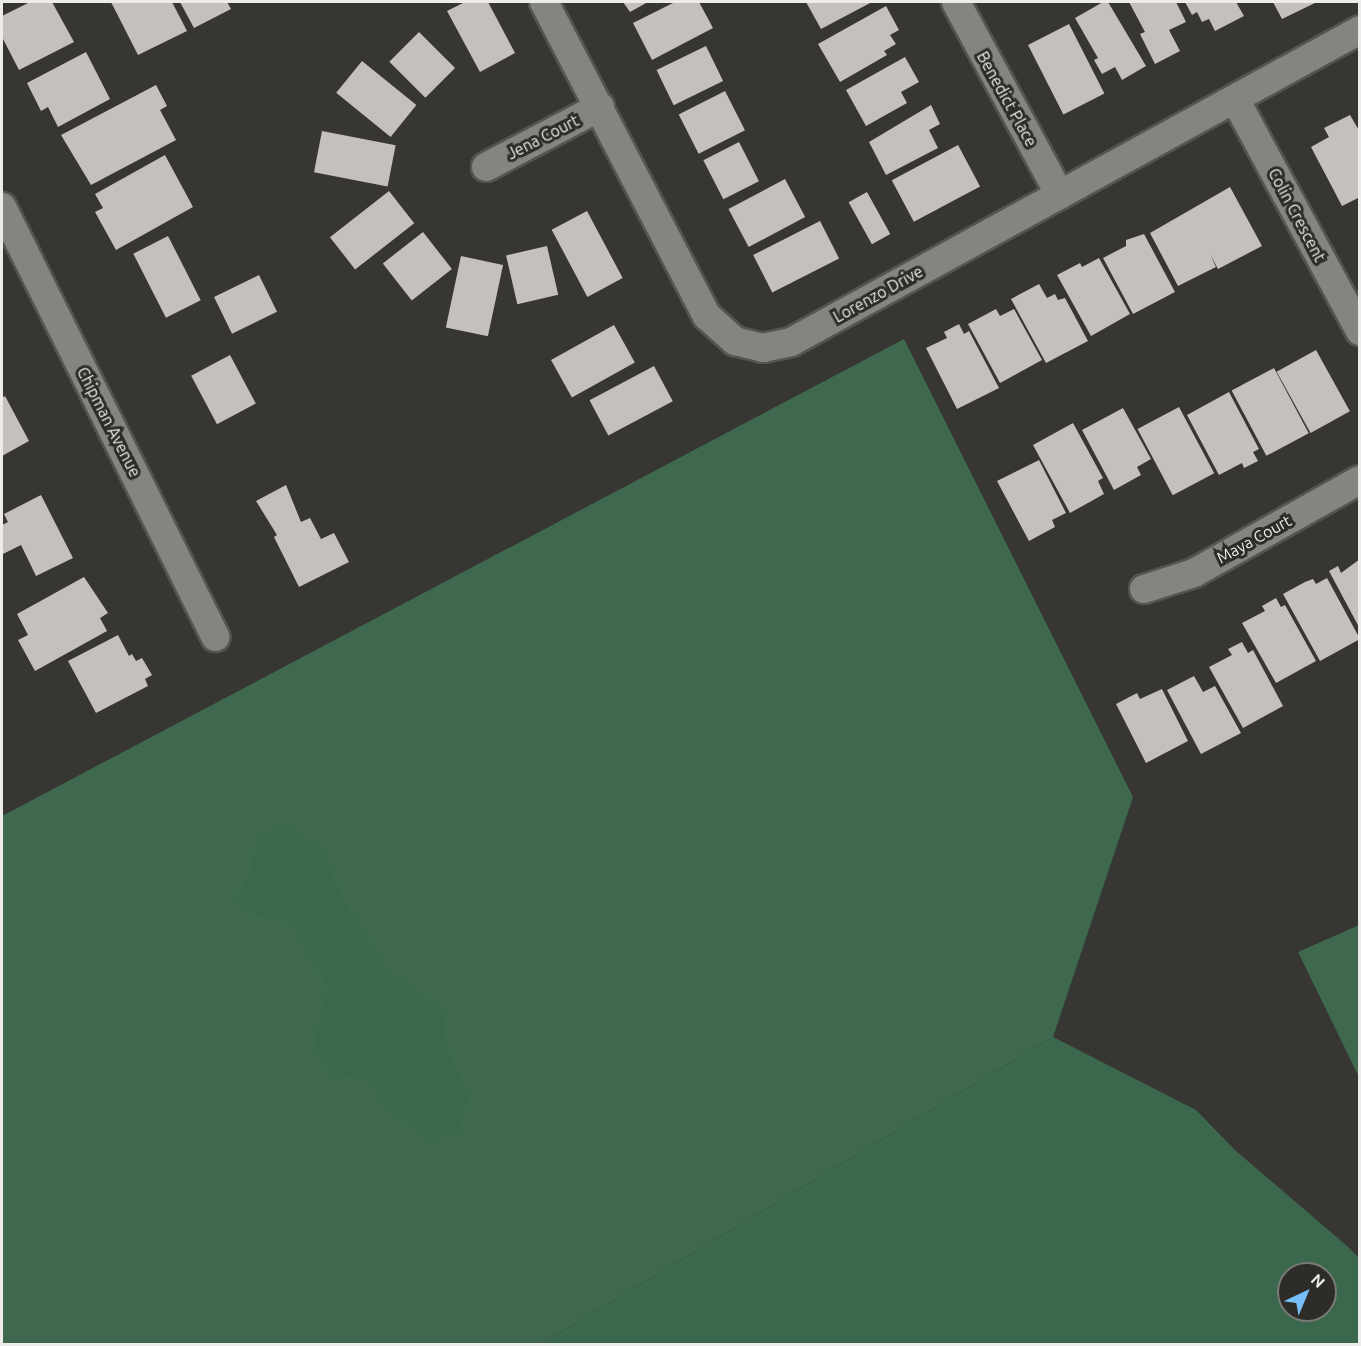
<!DOCTYPE html>
<style>
body{margin:0}
#map{position:relative;width:1361px;height:1346px;overflow:hidden;background:#373633;font-family:Ubuntu,sans-serif}
div>[style]{position:absolute}
.green>*{inset:0;background:#3e694e}
.forest>*{inset:0;background:#3b684c}
.building>*{inset:0;background:#c4c0bd;transform-origin:0 0}
.roads{filter:drop-shadow(2px 0 #545451) drop-shadow(-2px 0 #545451) drop-shadow(0 2px #545451) drop-shadow(0 -2px #545451)}
.minor>*{height:28px;margin:-14px;padding:0 14px;transform-origin:14px;border-radius:14px;background:#858480}
span{translate:-50% -50%;white-space:nowrap;text-align:center;line-height:1.15;-webkit-text-stroke:6px #2d2c29;paint-order:stroke}
.street-label{font-size:16px;color:#edecea}
.frame{position:absolute;inset:0;border:3px solid #edecea;pointer-events:none}
.north{position:absolute;left:1277px;top:1262px;width:60px;height:60px;box-sizing:border-box;background:#2d2c29;border:2px solid #7a7976;border-radius:50%;rotate:44deg;font-size:16px;font-weight:700;line-height:24px;text-align:center;color:#edecea}
.north::after{content:'';display:block;margin:auto;width:21px;height:27px;background:#76c0f7;clip-path:polygon(50% 0,100% 100%,50% 72%,0 100%)}
</style>
<div id="map">
<div class="green">
<i style="clip-path:polygon(904px 339px,1133px 797px,1053px 1037px,541px 1344px,2px 1344px,2px 816px)"></i>
<i style="clip-path:polygon(1359px 925px,1359px 1077px,1298px 952px)"></i>
</div>
<div class="forest">
<i style="clip-path:polygon(284px 824px,321px 850px,345px 904px,389px 973px,442px 1009px,445px 1044px,468px 1096px,459px 1131px,429px 1139px,388px 1107px,367px 1079px,330px 1073px,314px 1043px,328px 988px,293px 923px,255px 914px,236px 898px,251px 873px,258px 838px)"></i>
<i style="clip-path:polygon(evenodd,1053px 1037px,1196px 1110px,1236px 1151px,1347px 1246px,1359px 1258px,1359px 1344px,541px 1344px,1053px 1037px,1289px 1274px,1325px 1274px,1325px 1310px,1289px 1310px,1289px 1274px)"></i>
</div>
<div class="building">
<i style="clip-path:polygon(30px 2px,52px 2px,74px 42px,19px 70px,2px 37px,2px 16px)"></i>
<i style="clip-path:polygon(111px 2px,172px 2px,187px 31px,138px 55px)"></i>
<i style="clip-path:polygon(180px 2px,227px 2px,231px 9px,194px 28px)"></i>
<i style="clip-path:polygon(465px 2px,488px 2px,515px 53px,480px 72px,447px 11px)"></i>
<i style="clip-path:polygon(623px 2px,648px 2px,630px 12px)"></i>
<i style="clip-path:polygon(675px 2px,699px 2px,713px 28px,652px 60px,633px 23px)"></i>
<i style="clip-path:polygon(806px 2px,872px 2px,821px 29px)"></i>
<i style="clip-path:polygon(1103px 2px,1108px 2px,1146px 66px,1122px 80px,1115px 67px,1102px 74px,1094px 60px,1098px 58px,1075px 18px)"></i>
<i style="clip-path:polygon(1129px 2px,1176px 2px,1186px 22px,1169px 30px,1180px 51px,1155px 64px,1140px 34px,1145px 32px)"></i>
<i style="clip-path:polygon(1185px 2px,1236px 2px,1244px 16px,1215px 31px,1209px 19px,1202px 22px,1197px 12px,1192px 15px)"></i>
<i style="clip-path:polygon(1273px 2px,1317px 2px,1282px 19px)"></i>
<i style="clip-path:polygon(886px 6px,899px 30px,890px 35px,896px 44px,884px 51px,887px 55px,840px 82px,818px 44px)"></i>
<i style="left:1069px;top:24px;width:78px;height:46px;rotate:63deg"></i>
<i style="left:419px;top:32px;width:51px;height:42px;rotate:45deg"></i>
<i style="left:706px;top:46px;width:39px;height:55px;rotate:64deg"></i>
<i style="clip-path:polygon(86px 52px,110px 99px,58px 127px,48px 107px,41px 111px,27px 83px)"></i>
<i style="clip-path:polygon(905px 57px,919px 82px,901px 92px,907px 103px,866px 126px,846px 90px)"></i>
<i style="left:362px;top:61px;width:70px;height:41px;rotate:39deg"></i>
<i style="clip-path:polygon(156px 85px,167px 106px,160px 110px,176px 140px,91px 185px,61px 135px)"></i>
<i style="left:725px;top:91px;width:44px;height:52px;rotate:63deg"></i>
<i style="clip-path:polygon(931px 105px,940px 124px,929px 130px,938px 148px,886px 175px,869px 142px)"></i>
<i style="clip-path:polygon(1350px 115px,1360px 132px,1360px 197px,1342px 206px,1311px 147px,1329px 137px,1324px 128px)"></i>
<i style="left:322px;top:131px;width:75px;height:42px;rotate:11deg"></i>
<i style="left:739px;top:142px;width:44px;height:40px;rotate:63deg"></i>
<i style="left:958px;top:145px;width:47px;height:75px;rotate:62deg"></i>
<i style="clip-path:polygon(165px 155px,193px 207px,116px 250px,95px 212px,103px 208px,95px 194px)"></i>
<i style="left:785px;top:179px;width:43px;height:64px;rotate:62deg"></i>
<i style="clip-path:polygon(1230px 187px,1262px 246px,1218px 269px,1210px 254px,1216px 267px,1178px 286px,1150px 233px)"></i>
<i style="left:389px;top:191px;width:41px;height:75px;rotate:52deg"></i>
<i style="left:867px;top:192px;width:48px;height:21px;rotate:61deg"></i>
<i style="left:587px;top:211px;width:76px;height:40px;rotate:62deg"></i>
<i style="left:820px;top:221px;width:42px;height:75px;rotate:63deg"></i>
<i style="left:423px;top:232px;width:47px;height:51px;rotate:52deg"></i>
<i style="clip-path:polygon(1144px 234px,1175px 292px,1133px 314px,1103px 258px,1126px 246px,1126px 240px)"></i>
<i style="left:168px;top:236px;width:72px;height:39px;rotate:63deg"></i>
<i style="left:547px;top:246px;width:50px;height:42px;rotate:77deg"></i>
<i style="left:461px;top:256px;width:43px;height:73px;rotate:12deg"></i>
<i style="clip-path:polygon(1099px 258px,1130px 314px,1091px 336px,1057px 275px,1080px 263px,1082px 267px)"></i>
<i style="left:259px;top:275px;width:41px;height:50px;rotate:64deg"></i>
<i style="clip-path:polygon(1039px 284px,1047px 298px,1055px 294px,1058px 300px,1065px 298px,1088px 341px,1046px 363px,1011px 299px)"></i>
<i style="clip-path:polygon(996px 309px,1000px 316px,1014px 309px,1042px 360px,1000px 383px,968px 324px)"></i>
<i style="clip-path:polygon(959px 324px,964px 334px,969px 331px,999px 388px,957px 409px,926px 348px,947px 338px,944px 332px)"></i>
<i style="left:614px;top:325px;width:43px;height:72px;rotate:61deg"></i>
<i style="left:1316px;top:350px;width:70px;height:45px;rotate:61deg"></i>
<i style="left:230px;top:355px;width:55px;height:44px;rotate:62deg"></i>
<i style="left:654px;top:366px;width:40px;height:73px;rotate:62deg"></i>
<i style="left:1274px;top:368px;width:74px;height:48px;rotate:62deg"></i>
<i style="clip-path:polygon(1229px 392px,1259px 449px,1253px 452px,1258px 461px,1244px 468px,1242px 463px,1219px 475px,1187px 415px)"></i>
<i style="clip-path:polygon(5px 396px,29px 441px,2px 456px,2px 398px)"></i>
<i style="left:1179px;top:407px;width:75px;height:47px;rotate:62deg"></i>
<i style="clip-path:polygon(1123px 408px,1151px 459px,1137px 467px,1141px 475px,1114px 490px,1082px 430px)"></i>
<i style="clip-path:polygon(1073px 423px,1103px 478px,1098px 481px,1104px 494px,1070px 513px,1033px 445px)"></i>
<i style="clip-path:polygon(1039px 460px,1066px 513px,1052px 520px,1055px 527px,1029px 541px,997px 481px)"></i>
<i style="clip-path:polygon(286px 485px,301px 522px,310px 518px,321px 539px,334px 533px,349px 562px,299px 587px,274px 537px,277px 535px,256px 501px)"></i>
<i style="clip-path:polygon(41px 495px,73px 558px,36px 576px,21px 545px,3px 554px,2px 525px,8px 522px,4px 514px)"></i>
<i style="clip-path:polygon(1360px 559px,1360px 629px,1329px 571px,1338px 566px,1341px 573px)"></i>
<i style="clip-path:polygon(84px 577px,108px 613px,100px 618px,107px 631px,35px 671px,18px 640px,28px 635px,17px 614px)"></i>
<i style="clip-path:polygon(1327px 578px,1360px 639px,1320px 661px,1283px 594px,1305px 582px,1313px 579px,1316px 584px)"></i>
<i style="clip-path:polygon(1276px 598px,1281px 607px,1285px 605px,1316px 661px,1276px 683px,1242px 623px,1265px 611px,1262px 606px)"></i>
<i style="clip-path:polygon(118px 635px,129px 656px,132px 654px,136px 661px,142px 658px,152px 675px,145px 679px,148px 686px,96px 713px,68px 661px)"></i>
<i style="clip-path:polygon(1242px 642px,1248px 653px,1253px 650px,1283px 706px,1243px 728px,1209px 667px,1232px 655px,1228px 649px)"></i>
<i style="clip-path:polygon(1194px 676px,1203px 692px,1215px 686px,1241px 733px,1201px 754px,1167px 690px)"></i>
<i style="clip-path:polygon(1162px 689px,1188px 741px,1146px 763px,1116px 704px,1137px 693px,1140px 699px)"></i>
</div>
<div class="roads">
<div class="minor">
<i style="left:544px;top:2px;width:354px;rotate:62.6deg"></i>
<i style="left:707px;top:316px;width:38px;rotate:42deg"></i>
<i style="left:735px;top:341px;width:29px;rotate:14deg"></i>
<i style="left:763px;top:348px;width:29px;rotate:-12deg"></i>
<i style="left:791px;top:342px;width:649px;rotate:-28.74deg"></i>
<i style="left:956px;top:2px;width:219px;rotate:61.7deg"></i>
<i style="left:1235px;top:99px;width:264px;rotate:61.7deg"></i>
<i style="left:486px;top:167px;width:129px;rotate:-27.8deg"></i>
<i style="left:2px;top:207px;width:480px;rotate:63.6deg"></i>
<i style="left:1144px;top:589px;width:52px;rotate:-17.7deg"></i>
<i style="left:1194px;top:573px;width:190px;rotate:-29.3deg"></i>
</div>
</div>
<div class="street-label">
<span style="left:1007px;top:99px;rotate:61deg">Benedict Place</span>
<span style="left:543px;top:137px;rotate:-27deg">Jena Court</span>
<span style="left:1297px;top:215px;rotate:62deg">Colin Crescent</span>
<span style="left:878px;top:294px;rotate:-29deg">Lorenzo Drive</span>
<span style="left:109px;top:422px;rotate:63deg">Chipman Avenue</span>
<span style="left:1254px;top:539px;rotate:-29deg">Maya Court</span>
</div>
<div class="frame"></div>
<div class="north">N</div>
</div>
